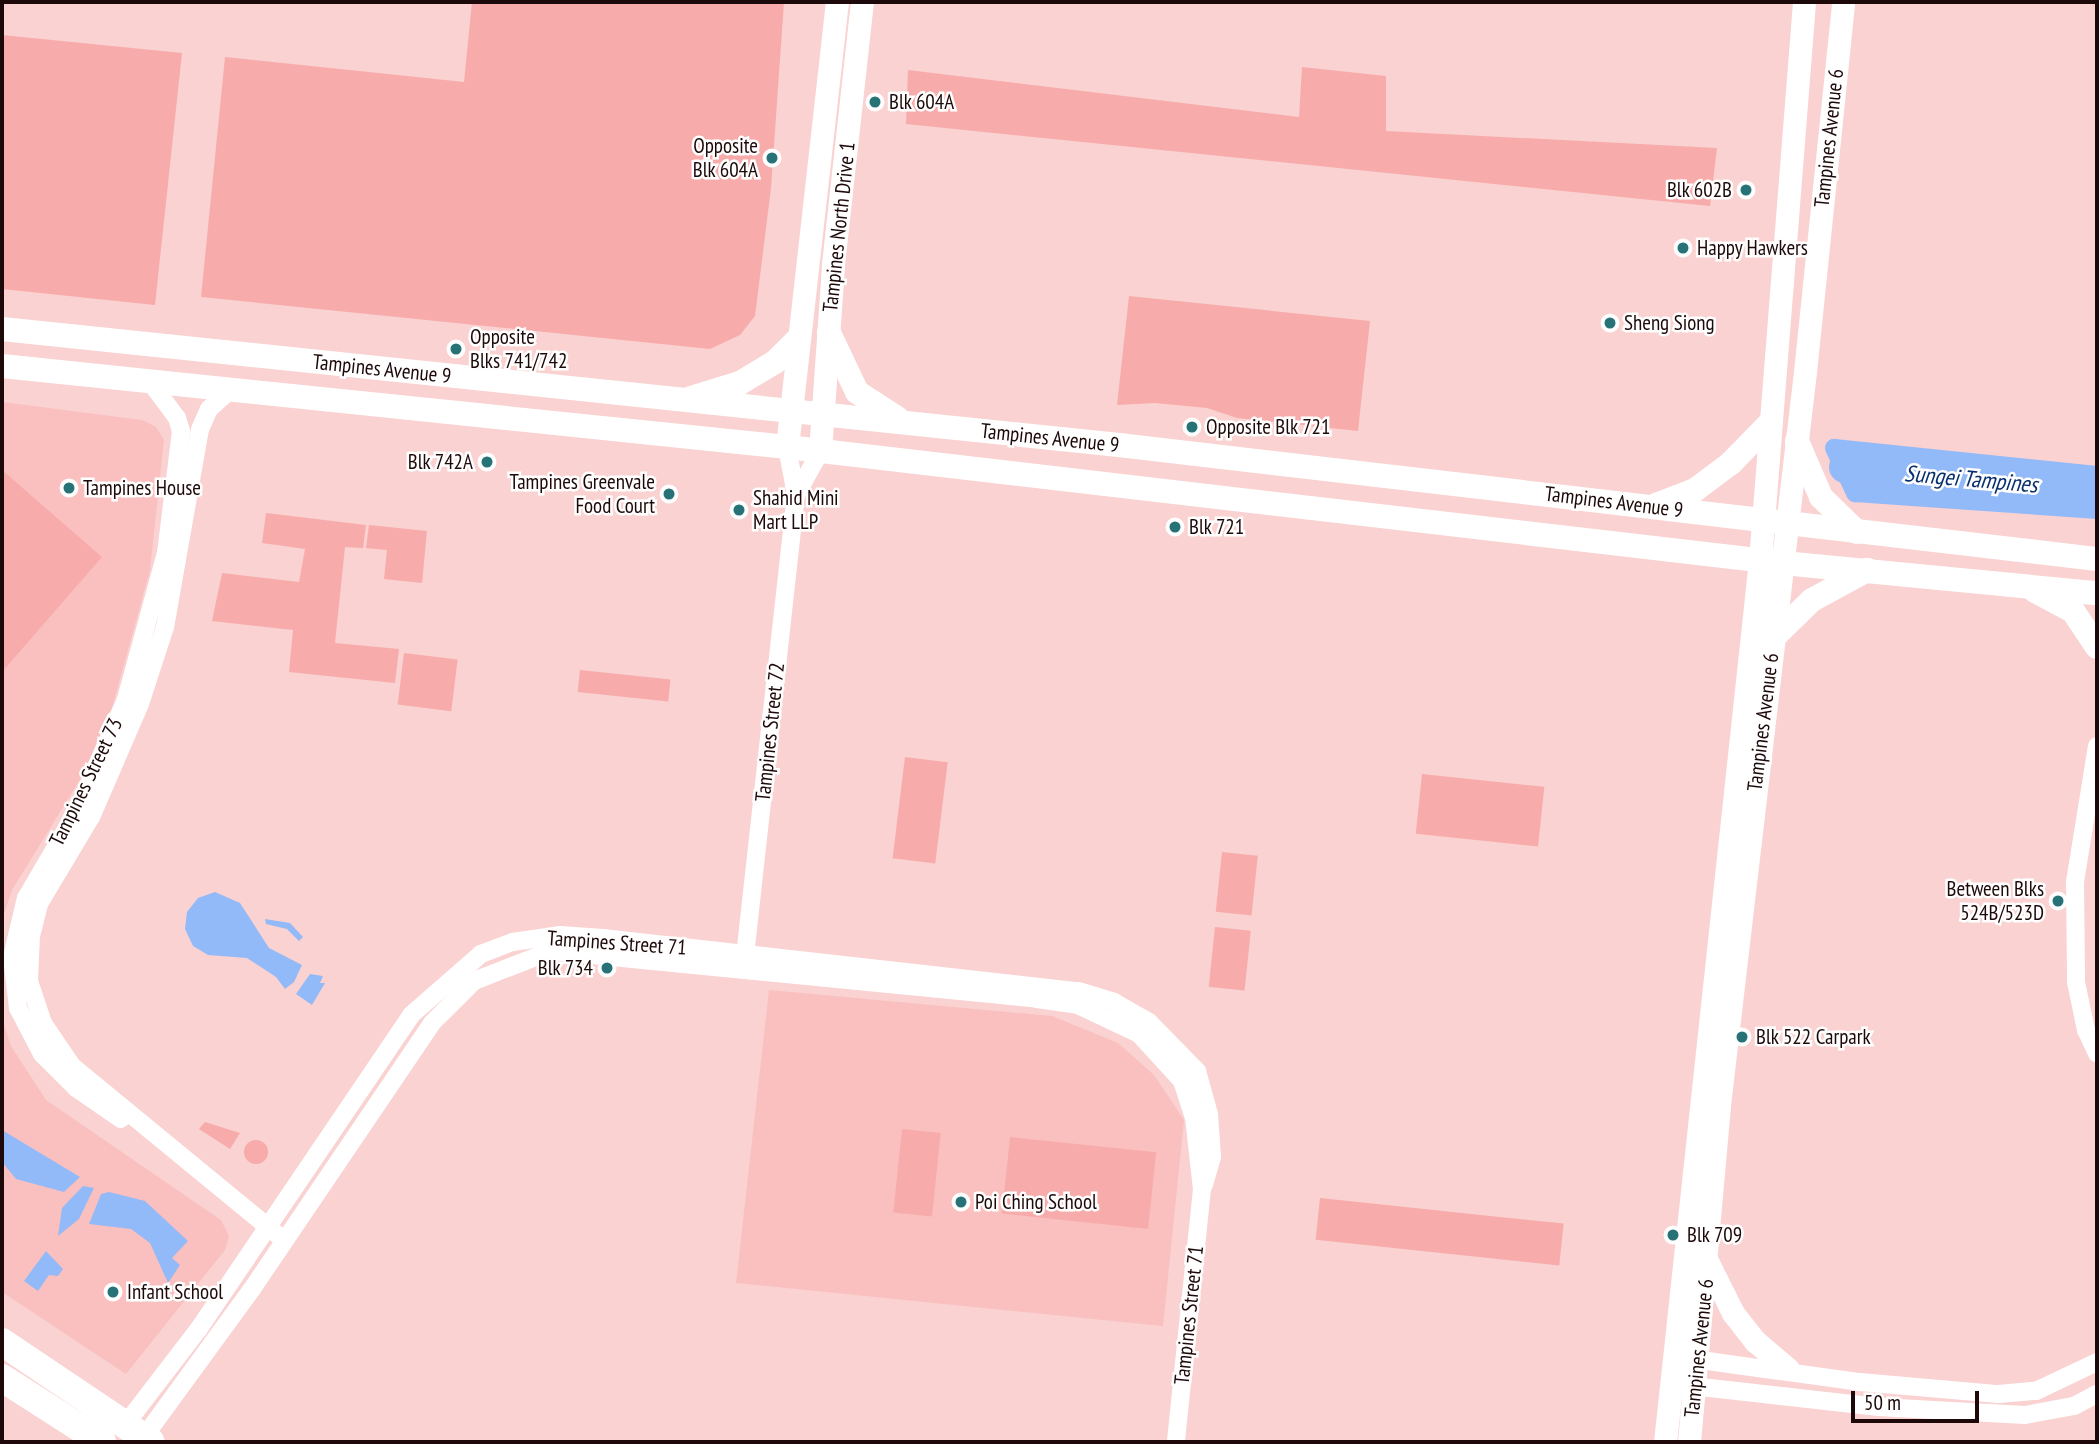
<!DOCTYPE html>
<style>
body{margin:0}
#map{position:relative;width:2099px;height:1444px;overflow:hidden;background:#f9d2d1;font-family:"PT Sans Narrow",sans-serif}
div>[style]{position:absolute}
.built>*{inset:0;background:#f9c0bf}
.green>*{inset:0;background:#f7acab;transform-origin:0 0}
.round{border-radius:50%}
.water>*{inset:0;background:#93baf8}
.canal>*{height:18px;margin:-9px;padding:0 9px;transform-origin:9px;border-radius:9px;background:#93baf8}
.river>*{height:32px;margin:-16px;padding:0 16px;transform-origin:16px;border-radius:16px;background:#93baf8}
.minor>*{height:18px;margin:-9px;padding:0 9px;transform-origin:9px;border-radius:9px;background:#fff}
.tertiary>*{height:23px;margin:-11.5px;padding:0 11.5px;transform-origin:11.5px;border-radius:11.5px;background:#fff}
.secondary>*{height:24px;margin:-12px;padding:0 12px;transform-origin:12px;border-radius:12px;background:#fff}
.primary>*{height:28px;margin:-14px;padding:0 14px;transform-origin:14px;border-radius:14px;background:#fff}
.dots>*{width:19px;height:19px;translate:-50% -50%;box-sizing:border-box;border:4px solid #fefefe;border-radius:50%}
span{translate:-50% -50%;white-space:nowrap;text-align:center;line-height:1.15;-webkit-text-stroke:5px #fefefe;paint-order:stroke}
.poi-label{font-size:21px;color:#1d0909}
.left{translate:0 -50%;text-align:left}
.right{translate:-100% -50%;text-align:right}
.street-label{font-size:21px;color:#1d0909}
.water-label{font-size:23px;color:#072f6e;font-style:italic}
.frame{position:absolute;inset:0;border:4px solid #1d0909;pointer-events:none}
.scale{position:absolute;left:1851px;top:1391px;width:128px;height:32px;box-sizing:border-box;border:4px solid #1d0909;border-top:0;padding-left:9px;font-size:21px;line-height:24px;white-space:nowrap;color:#1d0909;-webkit-text-stroke:5px #fefefe;paint-order:stroke}
</style>
<div id="map">
<div class="built">
<i style="clip-path:polygon(2px 402px,142px 420px,156px 427px,164px 440px,150px 570px,112px 708px,81px 778px,12px 890px,2px 920px)"></i>
<i style="clip-path:polygon(769px 990px,1052px 1016px,1118px 1043px,1154px 1075px,1184px 1120px,1163px 1326px,736px 1283px)"></i>
<i style="clip-path:polygon(2px 1019px,11px 1046px,46px 1100px,221px 1220px,229px 1236px,225px 1250px,126px 1374px,2px 1292px)"></i>
</div>
<div class="green">
<i style="clip-path:polygon(472px 2px,784px 2px,771px 188px,755px 316px,740px 335px,710px 349px,201px 297px,225px 57px,464px 82px)"></i>
<i style="clip-path:polygon(2px 35px,182px 53px,155px 305px,2px 289px)"></i>
<i style="clip-path:polygon(1302px 67px,1386px 76px,1386px 131px,1717px 148px,1710px 206px,906px 124px,908px 70px,1299px 117px)"></i>
<i style="clip-path:polygon(1129px 296px,1370px 321px,1358px 431px,1237px 418px,1207px 408px,1155px 403px,1117px 405px)"></i>
<i style="clip-path:polygon(2px 470px,102px 557px,2px 672px)"></i>
<i style="clip-path:polygon(266px 513px,366px 525px,363px 548px,345px 547px,335px 643px,399px 649px,395px 683px,289px 672px,293px 630px,212px 621px,222px 573px,299px 582px,305px 549px,262px 543px)"></i>
<i style="clip-path:polygon(369px 525px,427px 531px,422px 583px,384px 579px,387px 550px,366px 548px)"></i>
<i style="left:404px;top:653px;width:54px;height:52px;rotate:7deg"></i>
<i style="left:580px;top:670px;width:91px;height:22px;rotate:6deg"></i>
<i style="left:905px;top:757px;width:43px;height:102px;rotate:7deg"></i>
<i style="left:1422px;top:774px;width:123px;height:60px;rotate:6deg"></i>
<i style="left:1222px;top:852px;width:36px;height:60px;rotate:6deg"></i>
<i style="left:1215px;top:927px;width:36px;height:60px;rotate:6deg"></i>
<i style="clip-path:polygon(205px 1122px,240px 1133px,230px 1149px,199px 1129px)"></i>
<i style="left:902px;top:1129px;width:39px;height:84px;rotate:6deg"></i>
<i style="left:1010px;top:1137px;width:147px;height:77px;rotate:6deg"></i>
<i class="round" style="left:244px;top:1140px;width:24px;height:24px"></i>
<i style="left:1320px;top:1198px;width:245px;height:42px;rotate:6deg"></i>
</div>
<div class="water">
<i style="clip-path:polygon(215px 892px,240px 903px,269px 948px,302px 965px,294px 982px,285px 989px,276px 977px,247px 958px,208px 955px,193px 946px,185px 929px,187px 912px,198px 898px)"></i>
<i style="clip-path:polygon(265px 919px,290px 923px,303px 937px,299px 941px,287px 929px,266px 924px)"></i>
<i style="clip-path:polygon(310px 974px,323px 976px,320px 983px,325px 983px,312px 1005px,296px 994px)"></i>
<i style="clip-path:polygon(2px 1130px,80px 1177px,64px 1192px,16px 1179px,2px 1162px)"></i>
<i style="clip-path:polygon(83px 1186px,94px 1188px,79px 1219px,58px 1236px,62px 1208px)"></i>
<i style="clip-path:polygon(109px 1192px,145px 1201px,188px 1241px,172px 1258px,180px 1265px,168px 1283px,150px 1243px,131px 1229px,89px 1224px,101px 1194px)"></i>
<i style="clip-path:polygon(46px 1251px,63px 1269px,58px 1276px,49px 1275px,38px 1291px,24px 1281px)"></i>
</div>
<div class="canal">
<i style="left:2097px;top:475px;width:264px;rotate:-174.1deg"></i>
<i style="left:1834px;top:448px;width:50px;rotate:65deg"></i>
<i style="left:1855px;top:493px;width:243px;rotate:4deg"></i>
</div>
<div class="river">
<i style="left:1845px;top:467px;width:253px;rotate:5.4deg"></i>
</div>
<div class="minor">
<i style="left:229px;top:391px;width:27px;rotate:138deg"></i>
<i style="left:209px;top:409px;width:22px;rotate:114deg"></i>
<i style="left:200px;top:429px;width:201px;rotate:100deg"></i>
<i style="left:165px;top:627px;width:81px;rotate:108deg"></i>
<i style="left:140px;top:704px;width:123px;rotate:113.4deg"></i>
<i style="left:91px;top:817px;width:101px;rotate:120.9deg"></i>
<i style="left:39px;top:904px;width:32px;rotate:104deg"></i>
<i style="left:31px;top:935px;width:46px;rotate:92.5deg"></i>
<i style="left:29px;top:981px;width:44px;rotate:71.6deg"></i>
<i style="left:43px;top:1023px;width:52px;rotate:56deg"></i>
<i style="left:72px;top:1066px;width:266px;rotate:39.4deg"></i>
<i style="left:796px;top:495px;width:49px;rotate:-60.8deg"></i>
<i style="left:2097px;top:746px;width:138px;rotate:99.2deg"></i>
<i style="left:2075px;top:882px;width:100px;rotate:89.4deg"></i>
<i style="left:2076px;top:982px;width:49px;rotate:78.2deg"></i>
<i style="left:2086px;top:1030px;width:26px;rotate:65deg"></i>
<i style="left:744px;top:965px;width:473px;rotate:-83.7deg"></i>
<i style="left:796px;top:495px;width:49px;rotate:-100.6deg"></i>
<i style="left:121px;top:1119px;width:55px;rotate:-145.4deg"></i>
<i style="left:76px;top:1088px;width:48px;rotate:-135deg"></i>
<i style="left:42px;top:1054px;width:52px;rotate:-117.6deg"></i>
<i style="left:18px;top:1008px;width:51px;rotate:-96.7deg"></i>
<i style="left:12px;top:957px;width:61px;rotate:-76.7deg"></i>
<i style="left:26px;top:898px;width:103px;rotate:-59.7deg"></i>
<i style="left:78px;top:809px;width:120px;rotate:-66.4deg"></i>
<i style="left:126px;top:699px;width:151px;rotate:-74.7deg"></i>
<i style="left:166px;top:553px;width:123px;rotate:-83deg"></i>
<i style="left:181px;top:431px;width:14px;rotate:-107deg"></i>
<i style="left:177px;top:418px;width:44px;rotate:-126.6deg"></i>
<i style="left:1686px;top:1358px;width:176px;rotate:7.9deg"></i>
<i style="left:1860px;top:1382px;width:139px;rotate:5deg"></i>
<i style="left:1998px;top:1394px;width:38px;rotate:-5deg"></i>
<i style="left:2036px;top:1391px;width:68px;rotate:-25.4deg"></i>
<i style="left:1683px;top:1385px;width:197px;rotate:6.4deg"></i>
<i style="left:1879px;top:1407px;width:146px;rotate:3.1deg"></i>
<i style="left:2025px;top:1415px;width:50px;rotate:-10.4deg"></i>
<i style="left:2074px;top:1406px;width:26px;rotate:-28deg"></i>
<i style="left:125px;top:1425px;width:120px;rotate:-52.5deg"></i>
<i style="left:198px;top:1330px;width:380px;rotate:-55.9deg"></i>
<i style="left:411px;top:1015px;width:93px;rotate:-41.1deg"></i>
<i style="left:481px;top:954px;width:34px;rotate:-21deg"></i>
<i style="left:513px;top:942px;width:48px;rotate:-8.5deg"></i>
<i style="left:560px;top:935px;width:43px;rotate:4deg"></i>
<i style="left:603px;top:938px;width:479px;rotate:6.4deg"></i>
<i style="left:1079px;top:991px;width:37px;rotate:17deg"></i>
<i style="left:1114px;top:1002px;width:40px;rotate:29.7deg"></i>
<i style="left:1149px;top:1022px;width:69px;rotate:45.6deg"></i>
<i style="left:1197px;top:1071px;width:45px;rotate:74.4deg"></i>
<i style="left:1209px;top:1114px;width:43px;rotate:86deg"></i>
<i style="left:1212px;top:1157px;width:29px;rotate:106deg"></i>
<i style="left:144px;top:1437px;width:183px;rotate:-53.9deg"></i>
<i style="left:252px;top:1289px;width:321px;rotate:-55.9deg"></i>
<i style="left:432px;top:1023px;width:59px;rotate:-45deg"></i>
<i style="left:474px;top:981px;width:83px;rotate:-21.3deg"></i>
<i style="left:551px;top:951px;width:488px;rotate:5.6deg"></i>
<i style="left:1037px;top:999px;width:41px;rotate:8.3deg"></i>
<i style="left:1078px;top:1005px;width:68px;rotate:25.4deg"></i>
<i style="left:1139px;top:1034px;width:64px;rotate:47.5deg"></i>
<i style="left:1182px;top:1081px;width:38px;rotate:72deg"></i>
<i style="left:1194px;top:1117px;width:72px;rotate:83.7deg"></i>
<i style="left:1202px;top:1189px;width:254px;rotate:95.9deg"></i>
</div>
<div class="tertiary">
<i style="left:787px;top:447px;width:448px;rotate:-83.6deg"></i>
<i style="left:820px;top:452px;width:188px;rotate:-86deg"></i>
<i style="left:833px;top:264px;width:264px;rotate:-83.7deg"></i>
<i style="left:1707px;top:1261px;width:58px;rotate:63.4deg"></i>
<i style="left:1733px;top:1313px;width:36px;rotate:52deg"></i>
<i style="left:1755px;top:1341px;width:43px;rotate:40.3deg"></i>
<i style="left:1665px;top:1442px;width:887px;rotate:-83.85deg"></i>
<i style="left:1760px;top:560px;width:560px;rotate:-85.49deg"></i>
<i style="left:1689px;top:1442px;width:338px;rotate:-84.9deg"></i>
<i style="left:1719px;top:1105px;width:738px;rotate:-83.31deg"></i>
<i style="left:1805px;top:372px;width:372px;rotate:-84.1deg"></i>
</div>
<div class="secondary">
<i style="left:2px;top:329px;width:1123px;rotate:5.93deg"></i>
<i style="left:1119px;top:445px;width:985px;rotate:6.65deg"></i>
<i style="left:829px;top:333px;width:65px;rotate:64.6deg"></i>
<i style="left:857px;top:392px;width:48px;rotate:33deg"></i>
<i style="left:2px;top:366px;width:789px;rotate:5.89deg"></i>
<i style="left:787px;top:447px;width:1003px;rotate:6.64deg"></i>
<i style="left:1783px;top:563px;width:315px;rotate:5.5deg"></i>
<i style="left:691px;top:398px;width:51px;rotate:-17deg"></i>
<i style="left:740px;top:383px;width:41px;rotate:-31deg"></i>
<i style="left:775px;top:362px;width:33px;rotate:-45deg"></i>
<i style="left:1797px;top:441px;width:61px;rotate:66.8deg"></i>
<i style="left:1821px;top:497px;width:50px;rotate:44.2deg"></i>
<i style="left:1656px;top:505px;width:42px;rotate:-21deg"></i>
<i style="left:1695px;top:490px;width:45px;rotate:-36.9deg"></i>
<i style="left:1731px;top:463px;width:57px;rotate:-45.7deg"></i>
<i style="left:2035px;top:591px;width:43px;rotate:27.8deg"></i>
<i style="left:2073px;top:611px;width:43px;rotate:56.3deg"></i>
<i style="left:1773px;top:638px;width:54px;rotate:-44.3deg"></i>
<i style="left:1812px;top:600px;width:63px;rotate:-28.6deg"></i>
</div>
<div class="primary">
<i style="left:2px;top:1342px;width:179px;rotate:33.9deg"></i>
<i style="left:2px;top:1378px;width:119px;rotate:32.6deg"></i>
</div>
<div class="dots">
<i style="left:875px;top:102px;background:#277276"></i>
<i style="left:772px;top:158px;background:#277276"></i>
<i style="left:1746px;top:190px;background:#277276"></i>
<i style="left:1683px;top:248px;background:#277276"></i>
<i style="left:1610px;top:323px;background:#277276"></i>
<i style="left:456px;top:349px;background:#277276"></i>
<i style="left:1192px;top:427px;background:#277276"></i>
<i style="left:487px;top:462px;background:#277276"></i>
<i style="left:69px;top:488px;background:#277276"></i>
<i style="left:669px;top:494px;background:#277276"></i>
<i style="left:739px;top:510px;background:#277276"></i>
<i style="left:1175px;top:527px;background:#277276"></i>
<i style="left:2058px;top:901px;background:#277276"></i>
<i style="left:607px;top:968px;background:#277276"></i>
<i style="left:1742px;top:1037px;background:#277276"></i>
<i style="left:961px;top:1202px;background:#277276"></i>
<i style="left:1673px;top:1235px;background:#277276"></i>
<i style="left:113px;top:1292px;background:#277276"></i>
</div>
<div class="poi-label">
<span class="left" style="left:889px;top:102px">Blk 604A</span>
<span class="right" style="left:758px;top:158px">Opposite<br>Blk 604A</span>
<span class="right" style="left:1732px;top:190px">Blk 602B</span>
<span class="left" style="left:1697px;top:248px">Happy Hawkers</span>
<span class="left" style="left:1624px;top:323px">Sheng Siong</span>
<span class="left" style="left:470px;top:349px">Opposite<br>Blks 741/742</span>
<span class="left" style="left:1206px;top:427px">Opposite Blk 721</span>
<span class="right" style="left:473px;top:462px">Blk 742A</span>
<span class="right" style="left:655px;top:494px">Tampines Greenvale<br>Food Court</span>
<span class="left" style="left:83px;top:488px">Tampines House</span>
<span class="left" style="left:753px;top:510px">Shahid Mini<br>Mart LLP</span>
<span class="left" style="left:1189px;top:527px">Blk 721</span>
<span class="right" style="left:2044px;top:901px">Between Blks<br>524B/523D</span>
<span class="right" style="left:593px;top:968px">Blk 734</span>
<span class="left" style="left:1756px;top:1037px">Blk 522 Carpark</span>
<span class="left" style="left:975px;top:1202px">Poi Ching School</span>
<span class="left" style="left:1687px;top:1235px">Blk 709</span>
<span class="left" style="left:127px;top:1292px">Infant School</span>
</div>
<div class="street-label">
<span style="left:1829px;top:138px;rotate:-84deg">Tampines Avenue 6</span>
<span style="left:839px;top:227px;rotate:-84deg">Tampines North Drive 1</span>
<span style="left:382px;top:369px;rotate:6deg">Tampines Avenue 9</span>
<span style="left:1050px;top:438px;rotate:6deg">Tampines Avenue 9</span>
<span style="left:1614px;top:502px;rotate:7deg">Tampines Avenue 9</span>
<span style="left:1763px;top:722px;rotate:-83deg">Tampines Avenue 6</span>
<span style="left:770px;top:732px;rotate:-84deg">Tampines Street 72</span>
<span style="left:86px;top:782px;rotate:-64deg">Tampines Street 73</span>
<span style="left:617px;top:943px;rotate:4deg">Tampines Street 71</span>
<span style="left:1189px;top:1315px;rotate:-84deg">Tampines Street 71</span>
<span style="left:1699px;top:1348px;rotate:-84deg">Tampines Avenue 6</span>
</div>
<div class="water-label">
<span style="left:1971px;top:479px;rotate:5deg">Sungei Tampines</span>
</div>
<div class="frame"></div>
<div class="scale">50 m</div>
</div>
